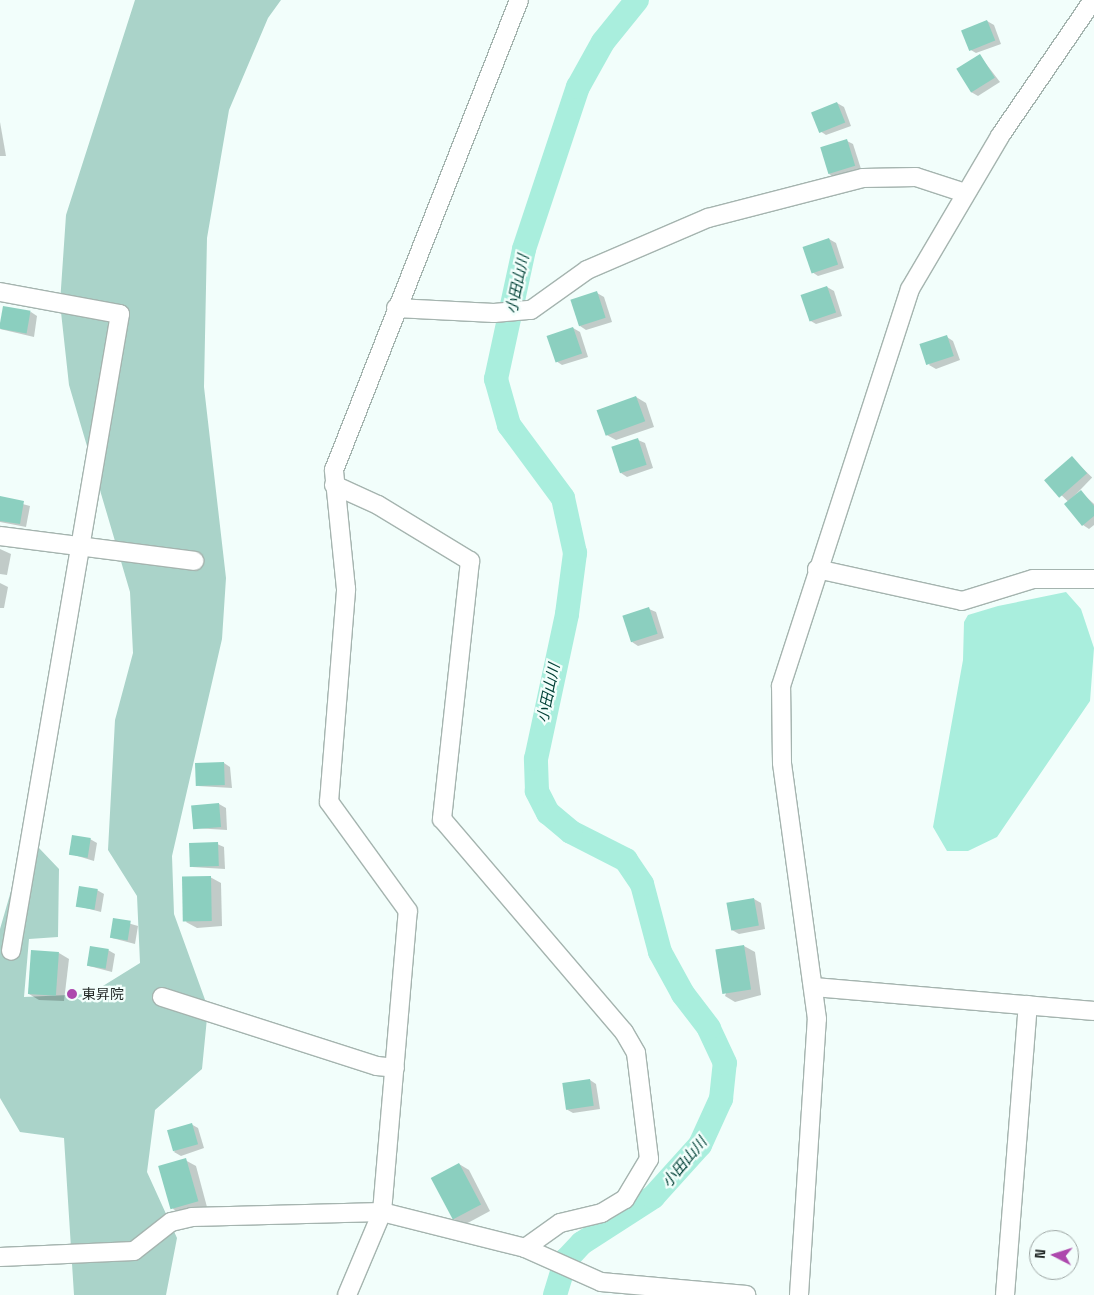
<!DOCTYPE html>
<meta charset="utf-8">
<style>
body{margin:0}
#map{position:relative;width:1094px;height:1295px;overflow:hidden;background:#f2fefb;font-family:"Space Grotesk","Noto Sans JP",sans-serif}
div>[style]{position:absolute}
.green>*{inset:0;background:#aad3c9}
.water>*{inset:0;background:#a9eedd}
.shadow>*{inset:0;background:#0003;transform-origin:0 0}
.river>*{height:24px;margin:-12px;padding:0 12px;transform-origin:12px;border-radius:12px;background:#a9eedd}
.building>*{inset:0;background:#8bcfbf;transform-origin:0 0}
.roads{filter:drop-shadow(1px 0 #a5b4af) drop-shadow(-1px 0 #a5b4af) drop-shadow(0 1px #a5b4af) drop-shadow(0 -1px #a5b4af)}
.minor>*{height:18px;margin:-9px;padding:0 9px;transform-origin:9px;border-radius:9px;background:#fff}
.dots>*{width:14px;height:14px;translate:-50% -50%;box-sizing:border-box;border:2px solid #f2fefb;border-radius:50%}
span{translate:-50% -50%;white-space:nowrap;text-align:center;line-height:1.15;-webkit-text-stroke:4.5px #f2fefb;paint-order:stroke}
.poi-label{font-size:14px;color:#1d2321}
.left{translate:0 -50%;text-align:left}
.water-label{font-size:15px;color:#014036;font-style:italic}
.north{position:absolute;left:1029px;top:1230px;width:50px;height:50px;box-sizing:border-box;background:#f2fefb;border:1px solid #9da6a4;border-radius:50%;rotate:275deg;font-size:14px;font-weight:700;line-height:20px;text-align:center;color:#1d2321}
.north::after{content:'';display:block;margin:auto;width:18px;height:22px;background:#ad48ad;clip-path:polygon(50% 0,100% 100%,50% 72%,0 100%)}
</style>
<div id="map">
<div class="green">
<i style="clip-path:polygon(135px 0,281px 0,268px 18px,229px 110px,207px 238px,204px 387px,226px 578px,222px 639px,172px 856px,174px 914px,208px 1008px,202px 1069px,155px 1110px,147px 1172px,177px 1238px,166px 1295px,74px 1295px,64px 1138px,20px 1132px,0 1098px,0 929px,13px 884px,39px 848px,59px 869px,58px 937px,29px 939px,24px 997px,90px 994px,140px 963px,137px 896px,108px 850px,115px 720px,133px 653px,130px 592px,69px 385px,60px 303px,66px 215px)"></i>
</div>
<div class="water">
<i style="clip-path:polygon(1066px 592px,1081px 609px,1094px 648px,1090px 701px,997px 837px,968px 851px,947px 851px,933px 827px,963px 660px,964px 622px,968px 615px,998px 606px)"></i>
</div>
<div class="shadow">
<i style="clip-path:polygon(987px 21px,994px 25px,1001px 44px,976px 53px,969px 49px)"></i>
<i style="clip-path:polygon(980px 56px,1000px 82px,978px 96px,971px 92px)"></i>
<i style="clip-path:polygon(837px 103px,844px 107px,851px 126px,826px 135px,820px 131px)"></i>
<i style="clip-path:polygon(0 122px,6px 156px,0 156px)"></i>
<i style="clip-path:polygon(847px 141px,853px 144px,861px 169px,836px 178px,829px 174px)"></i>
<i style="clip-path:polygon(829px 239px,836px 243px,844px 268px,818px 276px,812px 272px)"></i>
<i style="clip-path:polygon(827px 287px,834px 291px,842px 316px,816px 324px,809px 320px)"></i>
<i style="clip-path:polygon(597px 293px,604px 297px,612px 322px,586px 330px,580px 326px)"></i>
<i style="clip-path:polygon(31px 312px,37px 316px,34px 337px,0 329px)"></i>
<i style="clip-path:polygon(573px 328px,580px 332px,588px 357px,562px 365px,556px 361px)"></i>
<i style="clip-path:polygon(947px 337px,953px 341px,960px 360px,936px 369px,929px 365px)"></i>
<i style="clip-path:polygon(636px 397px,646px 403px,654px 427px,616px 440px,605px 434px)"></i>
<i style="clip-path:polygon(638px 440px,645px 443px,653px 468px,627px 477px,621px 473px)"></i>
<i style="left:1072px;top:458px;width:28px;height:34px;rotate:44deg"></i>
<i style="clip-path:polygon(1081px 492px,1094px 504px,1094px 525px,1089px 529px,1083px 525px)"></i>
<i style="clip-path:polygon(0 498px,30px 506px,26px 527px,0 522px)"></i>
<i style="clip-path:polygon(0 549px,11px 554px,7px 575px,0 574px)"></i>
<i style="clip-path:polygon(0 583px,8px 587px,4px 608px,0 608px)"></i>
<i style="clip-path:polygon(649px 609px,656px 612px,664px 638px,638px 646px,632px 642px)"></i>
<i style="clip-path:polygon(224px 763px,230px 767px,232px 788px,198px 786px)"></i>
<i style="clip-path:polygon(219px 804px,226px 808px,227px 830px,194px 828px)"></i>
<i style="clip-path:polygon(90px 839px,97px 843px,94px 861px,71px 854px)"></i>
<i style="clip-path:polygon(217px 844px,224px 847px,225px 869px,192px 867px)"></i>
<i style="clip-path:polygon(210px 877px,221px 883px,222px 926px,197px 928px,186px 922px)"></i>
<i style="clip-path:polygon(97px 890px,104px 894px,101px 912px,78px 906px)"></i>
<i style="clip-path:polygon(754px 899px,761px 903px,765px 929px,739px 934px,732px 930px)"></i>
<i style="clip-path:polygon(114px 919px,138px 926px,135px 944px,112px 938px)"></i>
<i style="clip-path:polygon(744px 946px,755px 952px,761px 995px,735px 1002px,725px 996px)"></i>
<i style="clip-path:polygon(108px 950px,115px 954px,112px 972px,89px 966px)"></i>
<i style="clip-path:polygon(59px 953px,69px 959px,64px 1001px,39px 1000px,29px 994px)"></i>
<i style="clip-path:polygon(590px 1080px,596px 1084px,600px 1109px,573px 1113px,566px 1109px)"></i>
<i style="clip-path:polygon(191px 1124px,198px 1128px,204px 1148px,181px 1156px,174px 1152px)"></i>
<i style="clip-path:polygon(185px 1160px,196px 1166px,207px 1207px,184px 1215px,173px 1209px)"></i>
<i style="clip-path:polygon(459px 1164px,469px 1170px,490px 1211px,464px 1225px,454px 1219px)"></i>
</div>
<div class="river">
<i style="left:555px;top:1295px;width:37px;rotate:-73deg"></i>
<i style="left:566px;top:1260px;width:23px;rotate:-47deg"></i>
<i style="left:582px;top:1243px;width:85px;rotate:-32.9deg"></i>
<i style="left:653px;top:1197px;width:70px;rotate:-47.9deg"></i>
<i style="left:700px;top:1145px;width:51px;rotate:-65.5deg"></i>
<i style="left:721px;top:1099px;width:36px;rotate:-84deg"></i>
<i style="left:725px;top:1063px;width:38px;rotate:-115deg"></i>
<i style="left:709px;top:1028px;width:43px;rotate:-127.4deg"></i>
<i style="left:683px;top:994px;width:48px;rotate:-118.7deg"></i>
<i style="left:660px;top:952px;width:70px;rotate:-104.8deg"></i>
<i style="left:642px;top:884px;width:29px;rotate:-124deg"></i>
<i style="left:626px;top:860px;width:62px;rotate:-153deg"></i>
<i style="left:571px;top:832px;width:30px;rotate:-140deg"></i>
<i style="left:548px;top:813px;width:25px;rotate:-117deg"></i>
<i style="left:537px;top:791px;width:32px;rotate:-92deg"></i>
<i style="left:536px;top:759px;width:148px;rotate:-77.9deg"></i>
<i style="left:567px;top:614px;width:62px;rotate:-82.5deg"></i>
<i style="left:575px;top:553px;width:56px;rotate:-102.3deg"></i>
<i style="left:563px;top:498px;width:91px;rotate:-126.5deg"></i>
<i style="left:509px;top:425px;width:48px;rotate:-105.8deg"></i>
<i style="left:496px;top:379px;width:133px;rotate:-77.8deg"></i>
<i style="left:524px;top:249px;width:171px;rotate:-71.6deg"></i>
<i style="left:578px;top:87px;width:51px;rotate:-60.9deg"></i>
<i style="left:603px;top:42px;width:54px;rotate:-51deg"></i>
</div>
<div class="building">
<i style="left:987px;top:20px;width:22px;height:28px;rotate:68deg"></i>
<i style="left:980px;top:54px;width:28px;height:28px;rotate:58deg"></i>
<i style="left:837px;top:102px;width:22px;height:28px;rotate:68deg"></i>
<i style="left:847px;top:139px;width:28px;height:28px;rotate:73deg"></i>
<i style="left:829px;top:238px;width:28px;height:28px;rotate:71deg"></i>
<i style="left:827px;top:286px;width:28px;height:28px;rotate:71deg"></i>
<i style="left:597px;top:291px;width:28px;height:28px;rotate:72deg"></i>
<i style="left:3px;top:306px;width:28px;height:23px;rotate:10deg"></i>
<i style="left:573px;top:327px;width:28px;height:28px;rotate:71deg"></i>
<i style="left:947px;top:335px;width:22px;height:29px;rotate:72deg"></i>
<i style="left:636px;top:396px;width:27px;height:42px;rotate:70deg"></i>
<i style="left:638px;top:438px;width:28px;height:28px;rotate:72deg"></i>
<i style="left:1072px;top:456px;width:23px;height:37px;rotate:49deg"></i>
<i style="clip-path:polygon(1081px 490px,1094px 506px,1094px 516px,1082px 526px,1064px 504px)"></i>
<i style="clip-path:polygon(0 496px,24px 501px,20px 524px,0 521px)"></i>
<i style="left:649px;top:607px;width:28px;height:28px;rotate:72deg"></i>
<i style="left:224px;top:762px;width:23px;height:29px;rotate:88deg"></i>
<i style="left:219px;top:803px;width:24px;height:28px;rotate:85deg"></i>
<i style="left:72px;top:835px;width:19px;height:20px;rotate:9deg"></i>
<i style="left:218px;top:842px;width:24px;height:29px;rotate:88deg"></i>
<i style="left:211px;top:876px;width:45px;height:29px;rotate:89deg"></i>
<i style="left:79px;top:886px;width:19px;height:21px;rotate:9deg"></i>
<i style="left:754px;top:898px;width:28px;height:28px;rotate:80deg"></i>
<i style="left:113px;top:918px;width:18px;height:20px;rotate:9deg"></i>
<i style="left:744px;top:945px;width:45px;height:29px;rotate:81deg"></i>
<i style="left:90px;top:946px;width:19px;height:20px;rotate:9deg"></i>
<i style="left:31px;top:950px;width:28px;height:44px;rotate:4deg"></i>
<i style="left:590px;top:1079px;width:27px;height:28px;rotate:82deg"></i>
<i style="left:192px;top:1123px;width:22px;height:26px;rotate:74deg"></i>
<i style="left:186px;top:1158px;width:45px;height:29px;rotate:74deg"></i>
<i style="left:459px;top:1163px;width:47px;height:32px;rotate:62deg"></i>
</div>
<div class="roads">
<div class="minor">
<i style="left:0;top:292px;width:122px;rotate:10.4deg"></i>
<i style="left:120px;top:314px;width:646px;rotate:99.71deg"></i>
<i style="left:396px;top:308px;width:98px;rotate:2.9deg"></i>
<i style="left:494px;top:313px;width:37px;rotate:-5deg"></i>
<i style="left:531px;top:310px;width:69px;rotate:-35.5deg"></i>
<i style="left:587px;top:270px;width:132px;rotate:-23.3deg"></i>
<i style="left:708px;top:218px;width:160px;rotate:-14.5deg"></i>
<i style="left:863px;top:178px;width:53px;rotate:-1.1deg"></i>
<i style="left:916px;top:177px;width:52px;rotate:18.1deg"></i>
<i style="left:334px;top:485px;width:48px;rotate:24.4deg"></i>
<i style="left:378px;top:505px;width:108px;rotate:31.3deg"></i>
<i style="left:470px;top:561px;width:260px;rotate:96.2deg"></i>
<i style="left:442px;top:819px;width:280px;rotate:49.5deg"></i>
<i style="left:624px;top:1032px;width:24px;rotate:60deg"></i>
<i style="left:636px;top:1053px;width:107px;rotate:83deg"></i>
<i style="left:649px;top:1159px;width:47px;rotate:121deg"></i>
<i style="left:625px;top:1199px;width:27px;rotate:149deg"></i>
<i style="left:602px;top:1213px;width:43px;rotate:166.6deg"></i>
<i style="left:560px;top:1223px;width:43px;rotate:144.5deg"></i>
<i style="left:0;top:536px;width:196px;rotate:7.3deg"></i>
<i style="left:817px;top:569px;width:148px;rotate:12.4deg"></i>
<i style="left:962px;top:601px;width:74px;rotate:-17.2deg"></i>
<i style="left:1033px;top:579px;width:61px"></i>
<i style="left:814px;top:987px;width:281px;rotate:4.9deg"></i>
<i style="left:162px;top:997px;width:226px;rotate:17.8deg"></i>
<i style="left:377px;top:1066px;width:18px;rotate:6deg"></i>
<i style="left:0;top:1257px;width:134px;rotate:-2.6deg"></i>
<i style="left:134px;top:1251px;width:47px;rotate:-38.1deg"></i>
<i style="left:171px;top:1222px;width:22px;rotate:-13deg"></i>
<i style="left:192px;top:1217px;width:190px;rotate:-1.5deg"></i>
<i style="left:382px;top:1212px;width:147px;rotate:14.1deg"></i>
<i style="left:525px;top:1248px;width:83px;rotate:24.1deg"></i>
<i style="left:601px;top:1282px;width:146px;rotate:5.1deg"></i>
<i style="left:347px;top:1295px;width:90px;rotate:-67.1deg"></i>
<i style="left:382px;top:1212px;width:302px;rotate:-85.1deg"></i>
<i style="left:408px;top:911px;width:135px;rotate:-125.9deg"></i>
<i style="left:329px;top:802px;width:214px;rotate:-85.4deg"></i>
<i style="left:346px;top:589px;width:120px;rotate:-95.8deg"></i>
<i style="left:334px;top:470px;width:505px;rotate:-68.51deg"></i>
<i style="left:799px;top:1295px;width:277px;rotate:-86.3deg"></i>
<i style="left:817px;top:1019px;width:258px;rotate:-97.8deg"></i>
<i style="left:782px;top:763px;width:77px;rotate:-90.7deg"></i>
<i style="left:781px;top:686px;width:417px;rotate:-72deg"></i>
<i style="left:910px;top:289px;width:178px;rotate:-59.5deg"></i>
<i style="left:1000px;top:136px;width:165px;rotate:-55.6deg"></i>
<i style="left:1005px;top:1295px;width:291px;rotate:-85.5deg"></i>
</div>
</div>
<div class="dots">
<i style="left:72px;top:994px;background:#ad48ad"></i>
</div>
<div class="poi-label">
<span class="left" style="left:82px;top:994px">東昇院</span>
</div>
<div class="water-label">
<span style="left:517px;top:284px;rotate:-78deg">小田山川</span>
<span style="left:548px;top:693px;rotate:-78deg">小田山川</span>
<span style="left:684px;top:1162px;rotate:-50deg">小田山川</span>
</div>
<div class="north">N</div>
</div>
